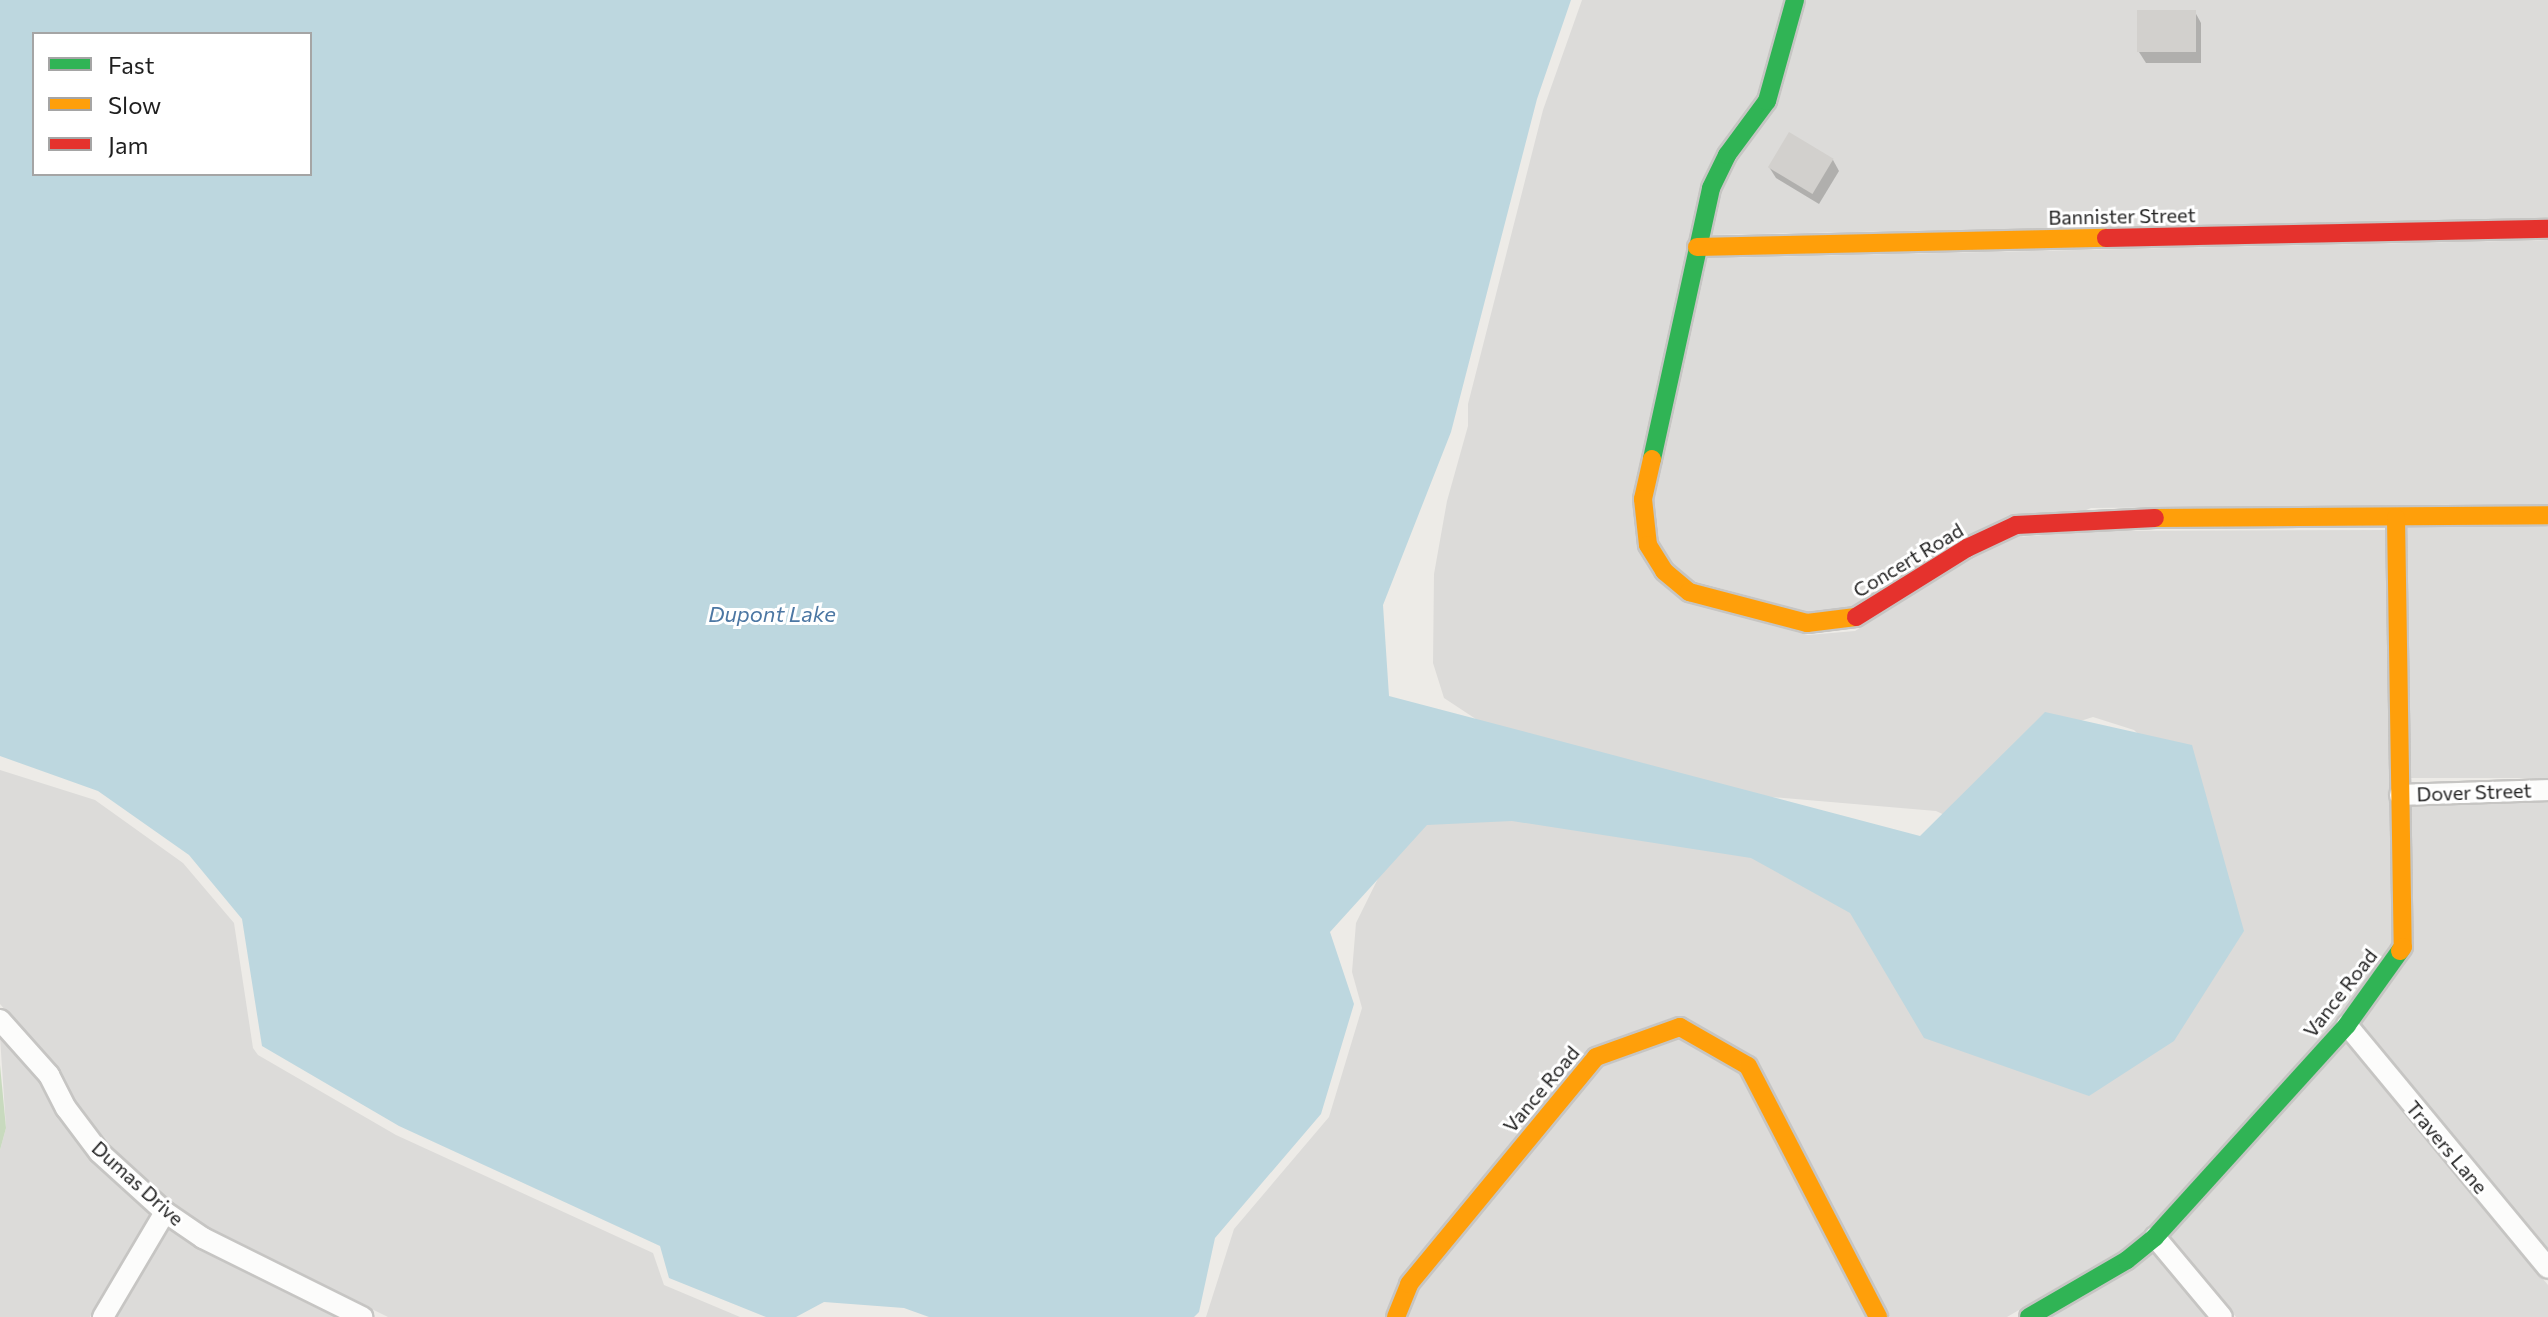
<!DOCTYPE html>
<style>
body{margin:0}
#map{position:relative;width:2548px;height:1317px;overflow:hidden;background:#edebe7;font-family:Commissioner,sans-serif}
div>[style]{position:absolute}
.residential>*{inset:0;background:#dcdbd9;transform-origin:0 0}
.forest>*{inset:0;background:#c8dabe}
.water>*{inset:0;background:#bdd7df}
.shadow>*{inset:0;background:#0003}
.building>*{inset:0;background:#d2d0cd;transform-origin:0 0}
.roads{filter:drop-shadow(2px 0 #c6c5c3) drop-shadow(-2px 0 #c6c5c3) drop-shadow(0 2px #c6c5c3) drop-shadow(0 -2px #c6c5c3)}
.street>*{height:20px;margin:-10px;padding:0 10px;transform-origin:10px;border-radius:10px;background:#fcfcfb}
.fast>*{height:18px;margin:-9px;padding:0 9px;transform-origin:9px;border-radius:9px;background:#30b455}
.slow>*{height:18px;margin:-9px;padding:0 9px;transform-origin:9px;border-radius:9px;background:#ff9f0a}
.jam>*{height:18px;margin:-9px;padding:0 9px;transform-origin:9px;border-radius:9px;background:#e5322d}
span{translate:-50% -50%;white-space:nowrap;text-align:center;line-height:1.15;-webkit-text-stroke:6px #fff;paint-order:stroke}
.street-label{font-size:20px;color:#1f1f1f}
.water-label{font-size:22px;color:#4c77a3;font-style:italic}
.legend{position:absolute;left:32px;top:32px;width:280px;height:144px;box-sizing:border-box;background:#fff;border:2px solid #a5a5a5;margin:0;padding:10px 14px;list-style:none;font-size:24px;color:#1f1f1f}
.legend li{display:flex;align-items:center;gap:16px;height:40px}
.legend b{width:40px;border:2px solid #a5a5a5}
</style>
<div id="map">
<div class="residential">
<i style="clip-path:polygon(1582px 0,1784px 0,1758px 96px,1719px 147px,1701px 185px,1634px 496px,1640px 551px,1658px 580px,1683px 601px,1808px 635px,1855px 631px,1972px 558px,2019px 537px,2092px 531px,2386px 530px,2393px 943px,2339px 1017px,2149px 1228px,2121px 1250px,2007px 1317px,1890px 1317px,1757px 1061px,1684px 1017px,1677px 1016px,1589px 1049px,1402px 1276px,1385px 1317px,1206px 1317px,1234px 1229px,1329px 1117px,1362px 1008px,1352px 972px,1356px 923px,1404px 826px,1457px 809px,1519px 813px,1590px 826px,1728px 832px,1804px 848px,1831px 863px,1891px 939px,1932px 981px,1952px 1035px,2064px 1068px,2114px 1051px,2143px 1026px,2181px 963px,2202px 901px,2218px 842px,2201px 805px,2168px 763px,2134px 730px,2093px 717px,2039px 734px,2013px 780px,1979px 831px,1936px 811px,1749px 795px,1627px 779px,1541px 752px,1491px 729px,1444px 698px,1433px 663px,1434px 574px,1447px 501px,1468px 426px,1468px 404px,1543px 110px)"></i>
<i style="clip-path:polygon(1805px 0,2548px 0,2548px 218px,1710px 235px,1720px 192px)"></i>
<i style="clip-path:polygon(2548px 240px,2548px 504px,2091px 508px,1851px 608px,1808px 612px,1693px 581px,1671px 562px,1658px 540px,1654px 499px,1705px 258px)"></i>
<i style="left:2548px;top:527px;width:251px;height:142px;rotate:90deg"></i>
<i style="clip-path:polygon(0 770px,95px 800px,183px 863px,234px 923px,253px 1048px,258px 1055px,396px 1135px,653px 1253px,664px 1285px,740px 1317px,388px 1317px,207px 1228px,171px 1203px,106px 1143px,75px 1102px,56px 1067px,0 1004px)"></i>
<i style="clip-path:polygon(2548px 801px,2548px 1252px,2360px 1025px,2411px 954px,2410px 806px)"></i>
<i style="clip-path:polygon(0 1037px,41px 1082px,59px 1116px,92px 1159px,152px 1215px,90px 1317px,0 1317px,0 1150px,6px 1128px)"></i>
<i style="clip-path:polygon(1679px 1039px,1741px 1075px,1866px 1317px,1407px 1317px,1418px 1291px,1601px 1067px)"></i>
<i style="clip-path:polygon(2346px 1041px,2548px 1285px,2548px 1317px,2236px 1317px,2169px 1237px)"></i>
<i style="clip-path:polygon(168px 1228px,198px 1248px,337px 1317px,115px 1317px)"></i>
<i style="clip-path:polygon(2154px 1252px,2208px 1317px,2051px 1317px)"></i>
</div>
<div class="forest">
<i style="clip-path:polygon(0 1065px,6px 1128px,0 1150px)"></i>
</div>
<div class="water">
<i style="clip-path:polygon(evenodd,0 0,1571px 0,1537px 99px,1451px 432px,1383px 605px,1389px 696px,1920px 836px,2045px 712px,2192px 745px,2244px 931px,2174px 1041px,2089px 1096px,1924px 1038px,1850px 913px,1751px 858px,1512px 821px,1427px 825px,1330px 932px,1354px 1004px,1321px 1114px,1215px 1238px,1199px 1312px,1194px 1317px,929px 1317px,904px 1308px,824px 1302px,796px 1317px,766px 1317px,669px 1278px,660px 1246px,399px 1126px,262px 1046px,242px 919px,189px 855px,98px 791px,0 756px,0 0,34px 34px,310px 34px,310px 174px,34px 174px,34px 34px)"></i>
</div>
<div class="shadow">
<i style="clip-path:polygon(2195px 12px,2201px 23px,2201px 63px,2146px 63px,2139px 52px)"></i>
<i style="clip-path:polygon(1833px 160px,1839px 171px,1819px 204px,1776px 178px,1769px 167px)"></i>
</div>
<div class="building">
<i style="left:2137px;top:10px;width:59px;height:42px"></i>
<i style="left:1789px;top:132px;width:52px;height:41px;rotate:31deg"></i>
</div>
<div class="roads">
<div class="street">
<i style="left:2400px;top:795px;width:148px;rotate:-1.9deg"></i>
<i style="left:0;top:1020px;width:74px;rotate:48.3deg"></i>
<i style="left:49px;top:1075px;width:37px;rotate:63deg"></i>
<i style="left:66px;top:1108px;width:55px;rotate:53.1deg"></i>
<i style="left:99px;top:1152px;width:89px;rotate:42.3deg"></i>
<i style="left:165px;top:1212px;width:46px;rotate:34.4deg"></i>
<i style="left:203px;top:1238px;width:178px;rotate:26.4deg"></i>
<i style="left:2347px;top:1025px;width:315px;rotate:50.4deg"></i>
<i style="left:2155px;top:1237px;width:104px;rotate:50.1deg"></i>
<i style="left:103px;top:1317px;width:122px;rotate:-59.4deg"></i>
</div>
<div class="fast">
<i style="left:1652px;top:459px;width:277px;rotate:-77.7deg"></i>
<i style="left:1711px;top:188px;width:37px;rotate:-64deg"></i>
<i style="left:1727px;top:155px;width:67px;rotate:-53.5deg"></i>
<i style="left:1767px;top:101px;width:105px;rotate:-74.5deg"></i>
<i style="left:2029px;top:1317px;width:113px;rotate:-30.2deg"></i>
<i style="left:2127px;top:1260px;width:36px;rotate:-39deg"></i>
<i style="left:2155px;top:1237px;width:286px;rotate:-47.8deg"></i>
<i style="left:2347px;top:1025px;width:91px;rotate:-54.4deg"></i>
</div>
<div class="slow">
<i style="left:1697px;top:247px;width:409px;rotate:-1.3deg"></i>
<i style="left:1652px;top:459px;width:41px;rotate:102.7deg"></i>
<i style="left:1643px;top:499px;width:46px;rotate:83.8deg"></i>
<i style="left:1648px;top:545px;width:31px;rotate:58deg"></i>
<i style="left:1664px;top:571px;width:33px;rotate:40deg"></i>
<i style="left:1689px;top:592px;width:122px;rotate:14.7deg"></i>
<i style="left:1807px;top:623px;width:49px;rotate:-7deg"></i>
<i style="left:2155px;top:518px;width:393px;rotate:-0.4deg"></i>
<i style="left:2396px;top:518px;width:429px;rotate:89.1deg"></i>
<i style="left:2403px;top:947px;width:5px;rotate:127deg"></i>
<i style="left:1396px;top:1317px;width:35px;rotate:-68deg"></i>
<i style="left:1409px;top:1284px;width:294px;rotate:-50.5deg"></i>
<i style="left:1596px;top:1057px;width:89px;rotate:-19.7deg"></i>
<i style="left:1680px;top:1027px;width:78px;rotate:29.8deg"></i>
<i style="left:1748px;top:1066px;width:283px;rotate:62.6deg"></i>
</div>
<div class="jam">
<i style="left:2106px;top:238px;width:442px;rotate:-1.2deg"></i>
<i style="left:1856px;top:617px;width:131px;rotate:-31.9deg"></i>
<i style="left:1967px;top:548px;width:54px;rotate:-25.1deg"></i>
<i style="left:2016px;top:525px;width:139px;rotate:-2.9deg"></i>
</div>
</div>
<div class="street-label">
<span style="left:2122px;top:216px;rotate:-1deg">Bannister Street</span>
<span style="left:1908px;top:560px;rotate:-31deg">Concert Road</span>
<span style="left:2474px;top:792px;rotate:-2deg">Dover Street</span>
<span style="left:2340px;top:993px;rotate:-52deg">Vance Road</span>
<span style="left:1541px;top:1089px;rotate:-50deg">Vance Road</span>
<span style="left:2447px;top:1147px;rotate:50deg">Travers Lane</span>
<span style="left:138px;top:1183px;rotate:42deg">Dumas Drive</span>
</div>
<div class="water-label">
<span style="left:772px;top:614px">Dupont Lake</span>
</div>
<ul class="legend">
<li><b style="height:10px;background:#30b455"></b>Fast</li>
<li><b style="height:10px;background:#ff9f0a"></b>Slow</li>
<li><b style="height:10px;background:#e5322d"></b>Jam</li>
</ul>
</div>
